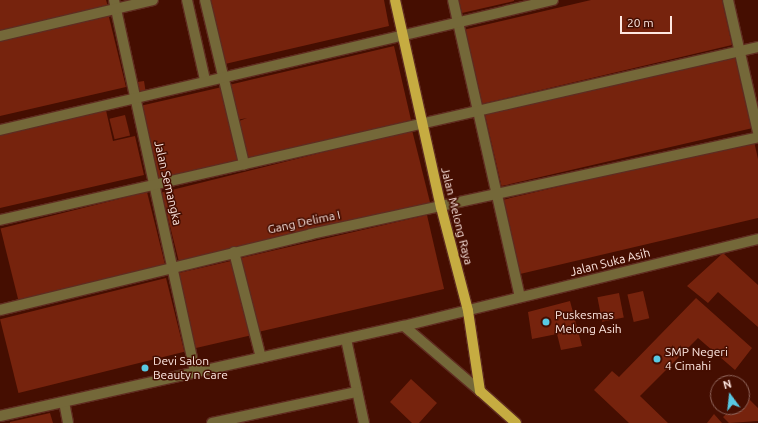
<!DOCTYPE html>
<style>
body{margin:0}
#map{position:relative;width:758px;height:423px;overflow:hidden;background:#450e01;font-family:Ubuntu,sans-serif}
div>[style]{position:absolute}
.building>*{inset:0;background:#76230d;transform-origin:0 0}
.roads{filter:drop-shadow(1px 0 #5f2c20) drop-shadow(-1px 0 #5f2c20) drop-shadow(0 1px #5f2c20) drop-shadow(0 -1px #5f2c20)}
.minor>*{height:10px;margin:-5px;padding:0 5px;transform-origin:5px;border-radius:5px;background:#746839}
.major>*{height:10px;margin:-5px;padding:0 5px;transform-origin:5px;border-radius:5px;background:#c6ac41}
.dots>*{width:11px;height:11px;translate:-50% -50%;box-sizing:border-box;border:2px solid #450e01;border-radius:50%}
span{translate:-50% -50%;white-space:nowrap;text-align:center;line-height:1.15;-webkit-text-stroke:3px #450e01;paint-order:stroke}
.street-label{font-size:12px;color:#fee7e1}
.poi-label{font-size:12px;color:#fee7e1}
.left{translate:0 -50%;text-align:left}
.north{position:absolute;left:710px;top:375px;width:40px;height:40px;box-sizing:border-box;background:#450e01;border:1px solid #8f655b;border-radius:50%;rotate:345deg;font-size:11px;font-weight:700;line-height:16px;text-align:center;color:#fee7e1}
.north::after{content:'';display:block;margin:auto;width:14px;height:18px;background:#58c9e3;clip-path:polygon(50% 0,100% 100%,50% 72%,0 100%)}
.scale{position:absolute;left:620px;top:16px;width:52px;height:18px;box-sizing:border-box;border:2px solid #fee7e1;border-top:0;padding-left:5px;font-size:12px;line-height:14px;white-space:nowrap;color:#fee7e1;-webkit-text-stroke:3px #450e01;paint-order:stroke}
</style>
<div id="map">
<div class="building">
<i style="clip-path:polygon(0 0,106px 0,108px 7px,0 33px)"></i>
<i style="clip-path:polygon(207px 0,384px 0,389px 26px,225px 64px)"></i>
<i style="clip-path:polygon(459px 0,514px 0,514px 1px,462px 13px)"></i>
<i style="clip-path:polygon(591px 0,722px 0,732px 45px,481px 104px,463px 30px)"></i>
<i style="clip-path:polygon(108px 13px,126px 87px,0 116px,0 38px)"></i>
<i style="clip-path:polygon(394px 46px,411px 120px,247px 159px,239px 121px,247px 118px,237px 120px,229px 85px)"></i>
<i style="left:736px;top:55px;width:75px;height:258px;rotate:77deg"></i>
<i style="left:144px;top:81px;width:12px;height:10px;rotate:81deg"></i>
<i style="left:222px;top:87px;width:75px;height:82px;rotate:77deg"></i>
<i style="clip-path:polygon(105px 106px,113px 141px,135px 136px,144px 175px,0 208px,0 131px)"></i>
<i style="left:125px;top:115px;width:21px;height:16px;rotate:76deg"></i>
<i style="left:412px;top:130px;width:76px;height:258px;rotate:76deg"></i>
<i style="clip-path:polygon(754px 141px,758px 159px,758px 218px,520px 274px,502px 200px)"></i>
<i style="left:147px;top:192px;width:76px;height:151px;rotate:76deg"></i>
<i style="left:427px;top:215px;width:76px;height:191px;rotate:77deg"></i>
<i style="clip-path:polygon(723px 253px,758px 285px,758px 327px,718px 292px,708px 303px,687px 286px)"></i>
<i style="left:235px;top:260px;width:77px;height:60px;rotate:77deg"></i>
<i style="left:166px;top:278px;width:76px;height:171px;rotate:76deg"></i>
<i style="left:643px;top:291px;width:28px;height:16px;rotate:77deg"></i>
<i style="left:619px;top:293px;width:25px;height:22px;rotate:79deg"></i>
<i style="clip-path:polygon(696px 298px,752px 348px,735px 370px,698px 338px,640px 396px,668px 423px,629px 423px,594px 390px,612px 371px,619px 377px)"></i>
<i style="clip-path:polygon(570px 301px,582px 346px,561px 350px,557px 334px,532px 339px,528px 312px)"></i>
<i style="clip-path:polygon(411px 379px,437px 403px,419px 423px,412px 423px,390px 402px)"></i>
<i style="clip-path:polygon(746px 396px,758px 408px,758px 421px,729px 423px,723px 417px,734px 407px,742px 407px,742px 400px)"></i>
<i style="clip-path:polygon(50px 413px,53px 423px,10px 423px,10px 422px)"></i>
<i style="clip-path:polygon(714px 414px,722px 423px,707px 423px)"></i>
</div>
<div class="roads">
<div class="minor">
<i style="left:114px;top:0;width:381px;rotate:77.7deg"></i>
<i style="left:187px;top:0;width:82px;rotate:77.3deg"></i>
<i style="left:205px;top:0;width:169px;rotate:76.6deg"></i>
<i style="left:453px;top:0;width:304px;rotate:77.3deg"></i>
<i style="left:728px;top:0;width:135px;rotate:77.2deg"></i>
<i style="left:0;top:36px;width:157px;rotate:-13.2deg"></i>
<i style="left:0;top:130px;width:568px;rotate:-13.23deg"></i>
<i style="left:0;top:220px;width:777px;rotate:-12.86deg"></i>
<i style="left:234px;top:252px;width:109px;rotate:75.7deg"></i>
<i style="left:0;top:310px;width:320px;rotate:-13.7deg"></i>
<i style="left:311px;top:234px;width:457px;rotate:-12.2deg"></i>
<i style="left:404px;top:326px;width:100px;rotate:40.5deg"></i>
<i style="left:346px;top:339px;width:86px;rotate:77.9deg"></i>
<i style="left:64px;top:402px;width:21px;rotate:79deg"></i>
<i style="left:0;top:416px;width:414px;rotate:-12.6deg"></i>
<i style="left:404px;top:326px;width:365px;rotate:-13.8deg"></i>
<i style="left:212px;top:423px;width:148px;rotate:-12.1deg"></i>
</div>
<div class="major">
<i style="left:395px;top:0;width:212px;rotate:77.5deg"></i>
<i style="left:441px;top:207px;width:107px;rotate:75.4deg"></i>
<i style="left:468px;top:311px;width:81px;rotate:81.5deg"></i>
<i style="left:480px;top:391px;width:48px;rotate:41.6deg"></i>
</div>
</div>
<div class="dots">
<i style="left:546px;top:322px;background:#58c9e3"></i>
<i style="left:657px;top:359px;background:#58c9e3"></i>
<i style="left:145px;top:368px;background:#58c9e3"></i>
</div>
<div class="street-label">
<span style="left:168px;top:183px;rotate:77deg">Jalan Semangka</span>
<span style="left:457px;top:216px;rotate:76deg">Jalan Melong Raya</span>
<span style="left:304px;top:222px;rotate:-12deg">Gang Delima I</span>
<span style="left:610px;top:262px;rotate:-14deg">Jalan Suka Asih</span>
</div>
<div class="poi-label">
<span class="left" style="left:555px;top:322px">Puskesmas<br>Melong Asih</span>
<span class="left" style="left:665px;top:359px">SMP Negeri<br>4 Cimahi</span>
<span class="left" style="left:153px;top:368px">Devi Salon<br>Beauty n Care</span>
</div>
<div class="north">N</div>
<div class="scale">20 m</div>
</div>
